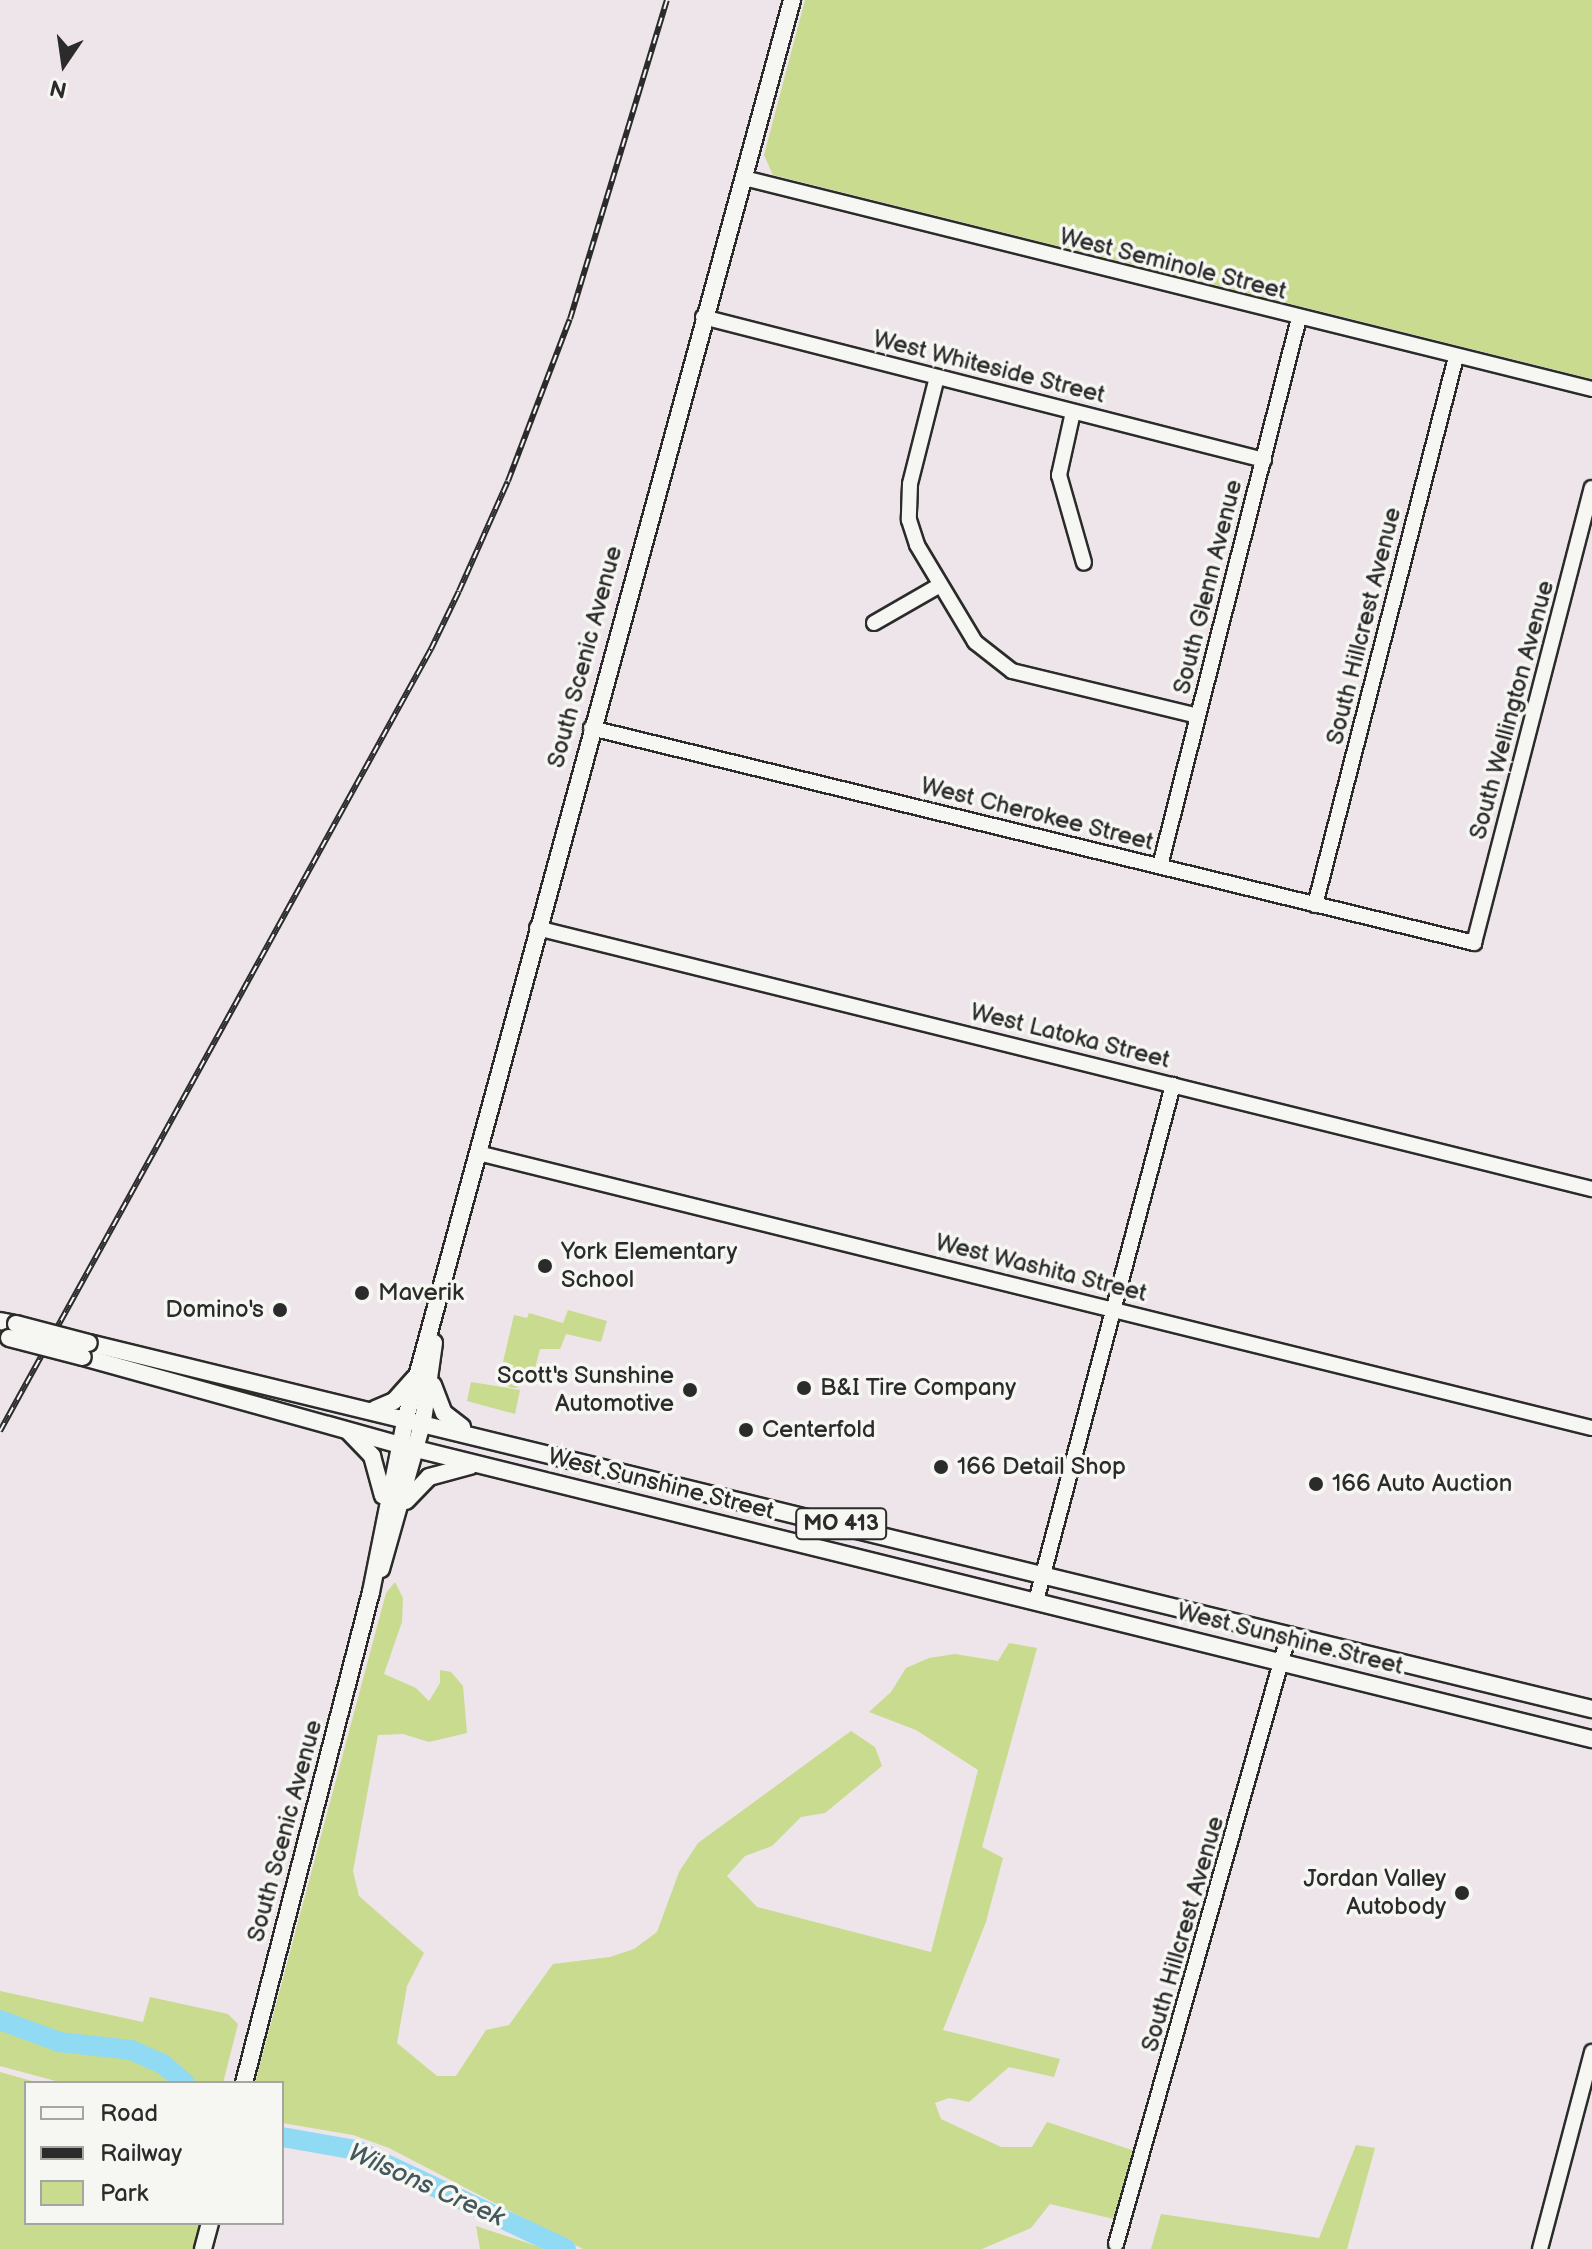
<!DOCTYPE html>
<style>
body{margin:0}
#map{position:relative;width:1592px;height:2249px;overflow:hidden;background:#ede5ea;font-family:"Balsamiq Sans",sans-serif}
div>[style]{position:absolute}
.green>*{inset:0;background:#c8db8f}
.round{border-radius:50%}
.river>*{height:20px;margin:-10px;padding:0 10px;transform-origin:10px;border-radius:10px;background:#91daf3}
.roads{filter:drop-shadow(2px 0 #2b2b2b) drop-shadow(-2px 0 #2b2b2b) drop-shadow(0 2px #2b2b2b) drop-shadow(0 -2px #2b2b2b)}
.minor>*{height:14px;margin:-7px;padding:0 7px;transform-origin:7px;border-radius:7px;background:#f6f6f2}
.major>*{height:16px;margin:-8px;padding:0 8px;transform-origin:8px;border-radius:8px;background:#f6f6f2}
.rail>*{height:6px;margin-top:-3px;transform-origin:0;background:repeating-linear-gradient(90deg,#f6f6f2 0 9px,#2b2b2b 0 18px);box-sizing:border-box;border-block:2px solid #2b2b2b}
.bridges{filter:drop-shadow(2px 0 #2b2b2b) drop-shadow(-2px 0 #2b2b2b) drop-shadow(0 2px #2b2b2b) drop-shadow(0 -2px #2b2b2b)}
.major-bridge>*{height:16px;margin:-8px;padding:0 8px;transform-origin:8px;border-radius:8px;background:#f6f6f2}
.dots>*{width:22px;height:22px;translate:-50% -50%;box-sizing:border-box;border:4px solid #f6f6f2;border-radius:50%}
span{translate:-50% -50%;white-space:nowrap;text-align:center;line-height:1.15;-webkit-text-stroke:7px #f6f6f2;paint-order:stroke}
.shield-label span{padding:2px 6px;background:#f6f6f2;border:2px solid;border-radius:6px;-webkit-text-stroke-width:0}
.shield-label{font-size:22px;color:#2b2b2b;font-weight:700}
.street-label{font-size:24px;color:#2b2b2b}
.poi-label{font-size:24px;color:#2b2b2b}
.left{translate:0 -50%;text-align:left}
.right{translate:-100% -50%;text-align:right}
.water-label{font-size:26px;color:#44575d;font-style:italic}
.legend{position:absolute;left:24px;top:2081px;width:260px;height:144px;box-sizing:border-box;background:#f6f6f2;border:2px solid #a5a5a2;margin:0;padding:10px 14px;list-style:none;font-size:24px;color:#2b2b2b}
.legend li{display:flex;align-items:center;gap:16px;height:40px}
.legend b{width:40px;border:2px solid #a5a5a2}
.north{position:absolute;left:24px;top:24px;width:80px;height:80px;-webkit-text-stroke:6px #f6f6f2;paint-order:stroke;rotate:193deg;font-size:22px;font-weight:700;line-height:32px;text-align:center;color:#2b2b2b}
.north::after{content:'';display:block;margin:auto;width:28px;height:36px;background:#2b2b2b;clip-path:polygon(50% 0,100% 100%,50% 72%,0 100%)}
</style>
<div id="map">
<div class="green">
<i style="clip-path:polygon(805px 0,1592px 0,1592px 379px,773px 175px,764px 155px)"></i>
<i style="clip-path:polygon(568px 1310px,607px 1321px,601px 1342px,566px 1334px,560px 1349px,540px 1349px,534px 1372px,503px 1362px,514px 1315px,527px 1318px,529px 1313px,563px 1323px)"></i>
<i class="round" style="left:503px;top:1366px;width:22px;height:22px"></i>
<i style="clip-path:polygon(471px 1382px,520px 1390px,515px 1414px,467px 1401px)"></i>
<i style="clip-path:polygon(395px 1582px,403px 1598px,402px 1622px,384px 1674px,416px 1688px,429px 1701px,440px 1683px,440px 1670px,451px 1672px,463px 1686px,467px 1733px,429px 1742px,403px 1734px,378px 1735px,353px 1871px,359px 1896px,424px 1953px,407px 1986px,397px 2043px,437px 2076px,456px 2076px,486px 2030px,509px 2025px,553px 1964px,610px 1957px,634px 1949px,657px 1932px,679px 1872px,698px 1843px,851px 1731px,875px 1747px,882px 1766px,825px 1813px,801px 1817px,772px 1846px,745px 1856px,727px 1876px,757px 1907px,931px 1952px,978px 1770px,916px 1730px,869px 1712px,891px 1692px,906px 1668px,929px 1658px,955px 1654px,998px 1661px,1009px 1643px,1037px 1648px,982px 1847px,1003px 1858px,986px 1922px,943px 2030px,1060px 2059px,1054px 2077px,1009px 2067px,969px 2102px,949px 2098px,935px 2103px,941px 2119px,1001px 2147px,1032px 2147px,1047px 2122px,1135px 2151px,1114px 2219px,1050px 2204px,1031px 2228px,982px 2249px,583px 2249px,389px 2148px,353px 2135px,282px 2123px,282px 2083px,255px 2083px,386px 1593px)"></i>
<i style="clip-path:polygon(0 1991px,143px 2022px,150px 1997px,228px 2014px,238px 2024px,223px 2083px,63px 2083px,0 2066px)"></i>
<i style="clip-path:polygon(0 2072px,39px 2083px,26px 2083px,26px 2223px,199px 2223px,193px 2249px,0 2249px)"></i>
<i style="clip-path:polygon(1356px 2145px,1375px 2148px,1347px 2249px,1151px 2249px,1161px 2214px,1319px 2238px)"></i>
<i style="clip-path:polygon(476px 2226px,546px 2249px,480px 2249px)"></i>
</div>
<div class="river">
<i style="left:0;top:2020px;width:63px;rotate:20.4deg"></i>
<i style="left:59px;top:2042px;width:72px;rotate:6.3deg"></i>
<i style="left:131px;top:2050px;width:35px;rotate:24deg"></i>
<i style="left:163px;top:2064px;width:29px;rotate:41deg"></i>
<i style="left:282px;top:2137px;width:75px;rotate:10deg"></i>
<i style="left:356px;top:2150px;width:232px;rotate:25.2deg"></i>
</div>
<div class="roads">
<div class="minor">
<i style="left:744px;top:178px;width:874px;rotate:13.97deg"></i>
<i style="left:703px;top:317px;width:579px;rotate:14.3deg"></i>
<i style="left:937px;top:377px;width:110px;rotate:104.2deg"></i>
<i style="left:910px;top:484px;width:36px;rotate:92deg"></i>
<i style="left:909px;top:520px;width:26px;rotate:72deg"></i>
<i style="left:917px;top:545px;width:113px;rotate:59.1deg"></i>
<i style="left:975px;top:642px;width:47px;rotate:38.1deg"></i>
<i style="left:1012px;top:671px;width:191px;rotate:13.6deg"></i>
<i style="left:1073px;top:412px;width:65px;rotate:102.5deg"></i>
<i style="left:1059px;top:475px;width:91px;rotate:74.1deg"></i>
<i style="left:874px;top:623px;width:76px;rotate:-29.9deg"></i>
<i style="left:591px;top:728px;width:909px;rotate:13.68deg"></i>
<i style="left:1474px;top:943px;width:470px;rotate:-75.5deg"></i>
<i style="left:1160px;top:866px;width:565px;rotate:-75.77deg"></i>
<i style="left:1315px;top:905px;width:566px;rotate:-75.57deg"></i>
<i style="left:537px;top:928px;width:1087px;rotate:13.9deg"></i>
<i style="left:478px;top:1153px;width:1147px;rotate:13.87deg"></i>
<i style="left:1036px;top:1601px;width:534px;rotate:-75.13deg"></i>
<i style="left:1116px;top:2244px;width:634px;rotate:-74.17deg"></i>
<i style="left:1540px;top:2249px;width:204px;rotate:-75.2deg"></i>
</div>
<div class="major">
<i style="left:0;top:1321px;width:16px;rotate:11deg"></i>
<i style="left:89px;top:1343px;width:1547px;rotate:13.69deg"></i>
<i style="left:83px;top:1357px;width:329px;rotate:15.5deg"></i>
<i style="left:400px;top:1445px;width:1228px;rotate:13.86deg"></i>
<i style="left:433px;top:1385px;width:30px;rotate:69deg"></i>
<i style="left:444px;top:1413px;width:23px;rotate:38deg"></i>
<i style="left:375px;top:1409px;width:21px;rotate:-23deg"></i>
<i style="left:394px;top:1401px;width:31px;rotate:-48deg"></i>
<i style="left:348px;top:1431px;width:35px;rotate:46deg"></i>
<i style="left:372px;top:1456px;width:41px;rotate:74.6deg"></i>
<i style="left:406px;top:1501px;width:33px;rotate:-46deg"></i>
<i style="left:429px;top:1477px;width:42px;rotate:-15deg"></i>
<i style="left:381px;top:1569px;width:154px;rotate:-74.2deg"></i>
<i style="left:423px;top:1421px;width:79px;rotate:-82deg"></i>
<i style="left:244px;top:2083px;width:507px;rotate:-75.5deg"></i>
<i style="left:371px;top:1592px;width:178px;rotate:-78.7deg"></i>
<i style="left:406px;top:1417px;width:1469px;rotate:-74.76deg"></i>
<i style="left:203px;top:2249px;width:27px;rotate:-75deg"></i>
</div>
</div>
<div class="rail">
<i style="left:0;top:1431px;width:893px;rotate:-61.14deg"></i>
<i style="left:431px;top:649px;width:64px;rotate:-64.2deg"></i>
<i style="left:459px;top:591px;width:120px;rotate:-66deg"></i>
<i style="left:508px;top:481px;width:173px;rotate:-69.1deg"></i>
<i style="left:570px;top:319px;width:333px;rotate:-73.1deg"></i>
</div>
<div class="bridges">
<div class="major-bridge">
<i style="left:16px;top:1324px;width:75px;rotate:14.6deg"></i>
<i style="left:9px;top:1338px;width:76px;rotate:14.4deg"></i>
</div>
</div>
<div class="dots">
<i style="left:545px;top:1266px;background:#2b2b2b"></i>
<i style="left:362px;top:1293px;background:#2b2b2b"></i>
<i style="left:280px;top:1310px;background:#2b2b2b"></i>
<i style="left:804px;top:1388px;background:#2b2b2b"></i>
<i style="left:690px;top:1390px;background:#2b2b2b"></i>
<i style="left:746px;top:1430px;background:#2b2b2b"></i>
<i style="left:941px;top:1467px;background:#2b2b2b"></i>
<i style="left:1316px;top:1484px;background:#2b2b2b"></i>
<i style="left:1462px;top:1893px;background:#2b2b2b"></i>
</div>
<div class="shield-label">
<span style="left:841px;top:1524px">MO 413</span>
</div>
<div class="street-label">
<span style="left:1173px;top:264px;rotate:14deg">West Seminole Street</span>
<span style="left:989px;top:367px;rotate:14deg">West Whiteside Street</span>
<span style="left:1208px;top:587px;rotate:-76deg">South Glenn Avenue</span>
<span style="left:1364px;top:626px;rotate:-76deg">South Hillcrest Avenue</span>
<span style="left:585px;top:657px;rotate:-75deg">South Scenic Avenue</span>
<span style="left:1512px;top:710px;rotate:-75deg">South Wellington Avenue</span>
<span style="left:1037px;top:814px;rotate:14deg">West Cherokee Street</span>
<span style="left:1070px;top:1036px;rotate:14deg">West Latoka Street</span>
<span style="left:1041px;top:1268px;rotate:14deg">West Washita Street</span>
<span style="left:661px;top:1484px;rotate:14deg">West Sunshine Street</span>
<span style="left:1290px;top:1639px;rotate:14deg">West Sunshine Street</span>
<span style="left:285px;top:1831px;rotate:-75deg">South Scenic Avenue</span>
<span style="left:1183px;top:1934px;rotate:-74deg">South Hillcrest Avenue</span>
</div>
<div class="poi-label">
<span class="left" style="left:561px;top:1266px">York Elementary<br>School</span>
<span class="left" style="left:378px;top:1293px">Maverik</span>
<span class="right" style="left:264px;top:1310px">Domino's</span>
<span class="right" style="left:674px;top:1390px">Scott's Sunshine<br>Automotive</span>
<span class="left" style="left:820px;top:1388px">B&amp;I Tire Company</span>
<span class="left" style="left:762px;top:1430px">Centerfold</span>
<span class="left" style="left:957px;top:1467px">166 Detail Shop</span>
<span class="left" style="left:1332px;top:1484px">166 Auto Auction</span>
<span class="right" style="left:1446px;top:1893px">Jordan Valley<br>Autobody</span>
</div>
<div class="water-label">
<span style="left:426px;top:2186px;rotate:24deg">Wilsons Creek</span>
</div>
<ul class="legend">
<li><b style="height:10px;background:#f6f6f2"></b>Road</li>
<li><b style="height:10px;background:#2b2b2b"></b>Railway</li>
<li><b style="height:22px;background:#c8db8f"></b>Park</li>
</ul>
<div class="north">N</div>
</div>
